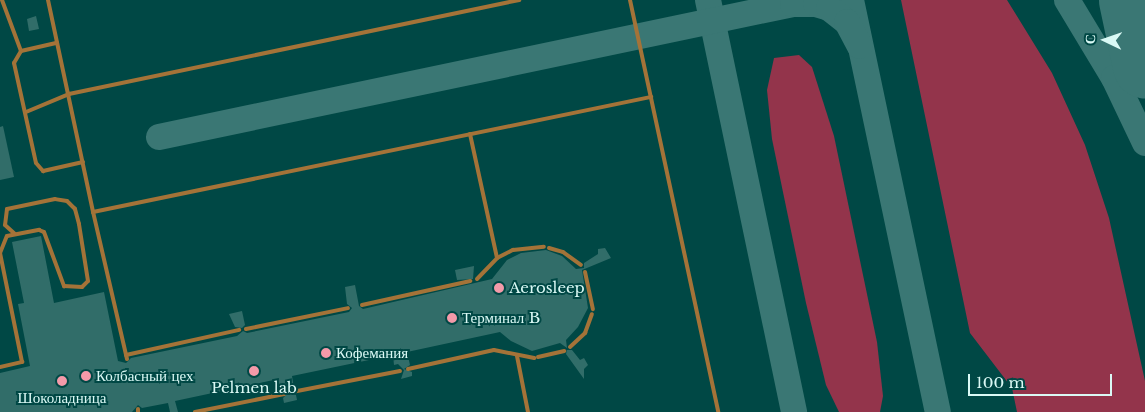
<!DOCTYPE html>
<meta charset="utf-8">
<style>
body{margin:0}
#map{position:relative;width:1145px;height:412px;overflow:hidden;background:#004845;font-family:"Libre Baskerville",serif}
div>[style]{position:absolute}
.green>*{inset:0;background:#93344b}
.taxiway>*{height:26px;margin:-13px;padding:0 13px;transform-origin:13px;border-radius:13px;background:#3a7774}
.runway>*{height:65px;margin:-32.5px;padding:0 32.5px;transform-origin:32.5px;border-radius:32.5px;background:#3a7774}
.building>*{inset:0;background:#316d69}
.lane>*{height:4px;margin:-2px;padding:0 2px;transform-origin:2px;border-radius:2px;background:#a47338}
.dots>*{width:14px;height:14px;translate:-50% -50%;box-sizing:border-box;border:2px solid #004845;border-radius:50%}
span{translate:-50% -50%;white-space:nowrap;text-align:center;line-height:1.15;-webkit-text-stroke:4px #004845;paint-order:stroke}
.poi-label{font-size:15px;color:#daf9f5}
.left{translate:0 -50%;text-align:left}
.north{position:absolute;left:1080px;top:15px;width:50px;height:50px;-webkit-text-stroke:4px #004845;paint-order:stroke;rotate:273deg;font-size:14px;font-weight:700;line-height:20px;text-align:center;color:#daf9f5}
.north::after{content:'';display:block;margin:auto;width:18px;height:22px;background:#daf9f5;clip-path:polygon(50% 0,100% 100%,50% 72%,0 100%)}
.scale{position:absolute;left:968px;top:374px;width:144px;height:22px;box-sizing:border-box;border:2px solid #daf9f5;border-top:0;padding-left:6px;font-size:15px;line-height:18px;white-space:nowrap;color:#daf9f5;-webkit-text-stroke:4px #004845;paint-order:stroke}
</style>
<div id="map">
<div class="green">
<i style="clip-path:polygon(901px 0,1007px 0,1052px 73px,1085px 145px,1109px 218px,1145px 381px,1145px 412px,1017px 412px,1012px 388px,970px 333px)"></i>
<i style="clip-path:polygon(799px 55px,812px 67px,834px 136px,877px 342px,883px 396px,880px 412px,839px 412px,826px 385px,806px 303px,772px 139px,767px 90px,774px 58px)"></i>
</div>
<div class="taxiway">
<i style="left:708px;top:0;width:421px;rotate:78.2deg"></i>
<i style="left:851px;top:0;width:421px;rotate:78.1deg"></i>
<i style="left:1067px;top:0;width:91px;rotate:58.9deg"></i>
<i style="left:1114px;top:78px;width:72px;rotate:64.5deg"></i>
<i style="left:159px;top:137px;width:648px;rotate:-11.85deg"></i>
<i style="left:793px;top:4px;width:23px"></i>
<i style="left:816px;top:4px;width:14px;rotate:17deg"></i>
<i style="left:829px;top:8px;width:23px;rotate:38deg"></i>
<i style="left:847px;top:22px;width:27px;rotate:62deg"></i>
</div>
<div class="runway">
<i style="left:1131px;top:0;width:67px;rotate:78deg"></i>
</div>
<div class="building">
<i style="clip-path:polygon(36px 16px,39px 29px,29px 31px,27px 19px)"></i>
<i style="clip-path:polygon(3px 126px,14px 177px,0 180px,0 127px)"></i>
<i style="clip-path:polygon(41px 236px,54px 303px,104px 292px,118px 361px,126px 363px,131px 358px,237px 336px,243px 331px,247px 333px,349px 312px,352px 308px,347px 304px,345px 287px,355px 285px,359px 306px,363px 309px,492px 279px,507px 260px,521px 253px,546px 250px,562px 256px,576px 269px,584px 268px,584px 263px,598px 254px,598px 249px,605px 248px,611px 258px,582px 270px,588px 308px,578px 327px,566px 340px,567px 348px,560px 343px,532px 351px,511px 341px,500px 332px,407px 352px,410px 365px,404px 369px,412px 372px,412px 376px,401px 379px,404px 370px,398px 364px,394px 365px,393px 355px,292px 376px,294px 388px,288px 393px,296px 395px,297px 400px,284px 403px,283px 398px,288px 393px,280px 390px,278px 379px,175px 401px,178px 412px,170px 412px,168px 403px,142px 408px,138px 405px,132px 412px,0 412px,0 373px,30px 366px,18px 304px,24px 303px,12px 242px)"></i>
<i style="clip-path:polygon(474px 266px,473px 279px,457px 280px,455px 270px)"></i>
<i style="clip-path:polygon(242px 311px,245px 325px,242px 328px,235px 327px,229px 314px)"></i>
<i style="clip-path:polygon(567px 350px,572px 350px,580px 360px,584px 358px,588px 365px,584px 369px,584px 379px,566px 354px)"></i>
</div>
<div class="lane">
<i style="left:2px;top:0;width:54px;rotate:69.6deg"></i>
<i style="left:21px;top:51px;width:14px;rotate:120deg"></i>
<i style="left:14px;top:63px;width:102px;rotate:77.6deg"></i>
<i style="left:36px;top:163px;width:11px;rotate:49deg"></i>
<i style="left:43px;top:171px;width:41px;rotate:-12.7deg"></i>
<i style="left:48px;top:0;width:217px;rotate:78deg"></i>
<i style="left:630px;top:0;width:421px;rotate:77.9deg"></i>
<i style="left:21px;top:51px;width:37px;rotate:-13deg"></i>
<i style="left:26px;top:112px;width:47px;rotate:-22.7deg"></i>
<i style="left:69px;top:94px;width:460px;rotate:-11.8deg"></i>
<i style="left:470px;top:134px;width:127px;rotate:77.7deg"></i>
<i style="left:549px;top:248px;width:15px;rotate:16deg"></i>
<i style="left:563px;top:252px;width:22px;rotate:36deg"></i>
<i style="left:585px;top:272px;width:38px;rotate:78deg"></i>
<i style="left:477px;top:279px;width:29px;rotate:-46deg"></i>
<i style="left:497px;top:258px;width:18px;rotate:-27deg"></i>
<i style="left:513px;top:250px;width:31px;rotate:-6deg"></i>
<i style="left:362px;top:305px;width:111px;rotate:-12.5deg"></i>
<i style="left:246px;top:329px;width:104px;rotate:-11.6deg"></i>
<i style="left:570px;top:347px;width:21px;rotate:-43deg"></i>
<i style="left:585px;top:333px;width:20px;rotate:-70deg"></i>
<i style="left:126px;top:355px;width:116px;rotate:-12.5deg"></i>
<i style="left:517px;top:356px;width:57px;rotate:78.9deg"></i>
<i style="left:538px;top:357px;width:27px;rotate:-13deg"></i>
<i style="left:127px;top:359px;width:151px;rotate:-103deg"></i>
<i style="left:93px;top:212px;width:570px;rotate:-11.65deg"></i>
<i style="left:0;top:367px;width:23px;rotate:-13deg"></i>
<i style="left:22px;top:362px;width:111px;rotate:-101.4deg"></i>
<i style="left:0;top:253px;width:18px;rotate:-68deg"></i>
<i style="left:7px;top:236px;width:33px;rotate:-11deg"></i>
<i style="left:39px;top:230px;width:5px;rotate:22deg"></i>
<i style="left:44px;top:232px;width:58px;rotate:69.7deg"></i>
<i style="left:64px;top:286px;width:18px;rotate:3deg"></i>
<i style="left:82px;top:287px;width:8px;rotate:-45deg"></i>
<i style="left:88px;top:281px;width:58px;rotate:-99deg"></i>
<i style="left:79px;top:224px;width:16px;rotate:-105deg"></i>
<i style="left:75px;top:209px;width:11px;rotate:-135deg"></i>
<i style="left:67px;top:201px;width:12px;rotate:-171deg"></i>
<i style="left:55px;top:199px;width:49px;rotate:168.2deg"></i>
<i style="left:7px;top:209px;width:16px;rotate:97deg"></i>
<i style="left:5px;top:225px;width:13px;rotate:42deg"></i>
<i style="left:408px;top:369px;width:88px;rotate:-12.5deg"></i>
<i style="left:494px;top:350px;width:41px;rotate:11.3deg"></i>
<i style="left:292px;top:392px;width:110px;rotate:-11deg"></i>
<i style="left:138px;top:412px;width:3px;rotate:-90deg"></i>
<i style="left:195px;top:412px;width:91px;rotate:-11.4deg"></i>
</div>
<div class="dots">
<i style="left:499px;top:288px;background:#f39aa9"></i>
<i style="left:452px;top:318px;background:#f39aa9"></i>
<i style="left:326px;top:353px;background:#f39aa9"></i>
<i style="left:254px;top:371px;background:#f39aa9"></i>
<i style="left:86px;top:376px;background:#f39aa9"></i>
<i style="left:62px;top:381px;background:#f39aa9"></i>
</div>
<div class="poi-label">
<span class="left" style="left:509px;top:288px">Aerosleep</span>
<span class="left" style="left:462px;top:318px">Терминал B</span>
<span class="left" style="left:336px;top:353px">Кофемания</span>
<span class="left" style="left:96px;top:376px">Колбасный цех</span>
<span style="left:254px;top:388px">Pelmen lab</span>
<span style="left:62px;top:398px">Шоколадница</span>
</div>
<div class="north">С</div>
<div class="scale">100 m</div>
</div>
